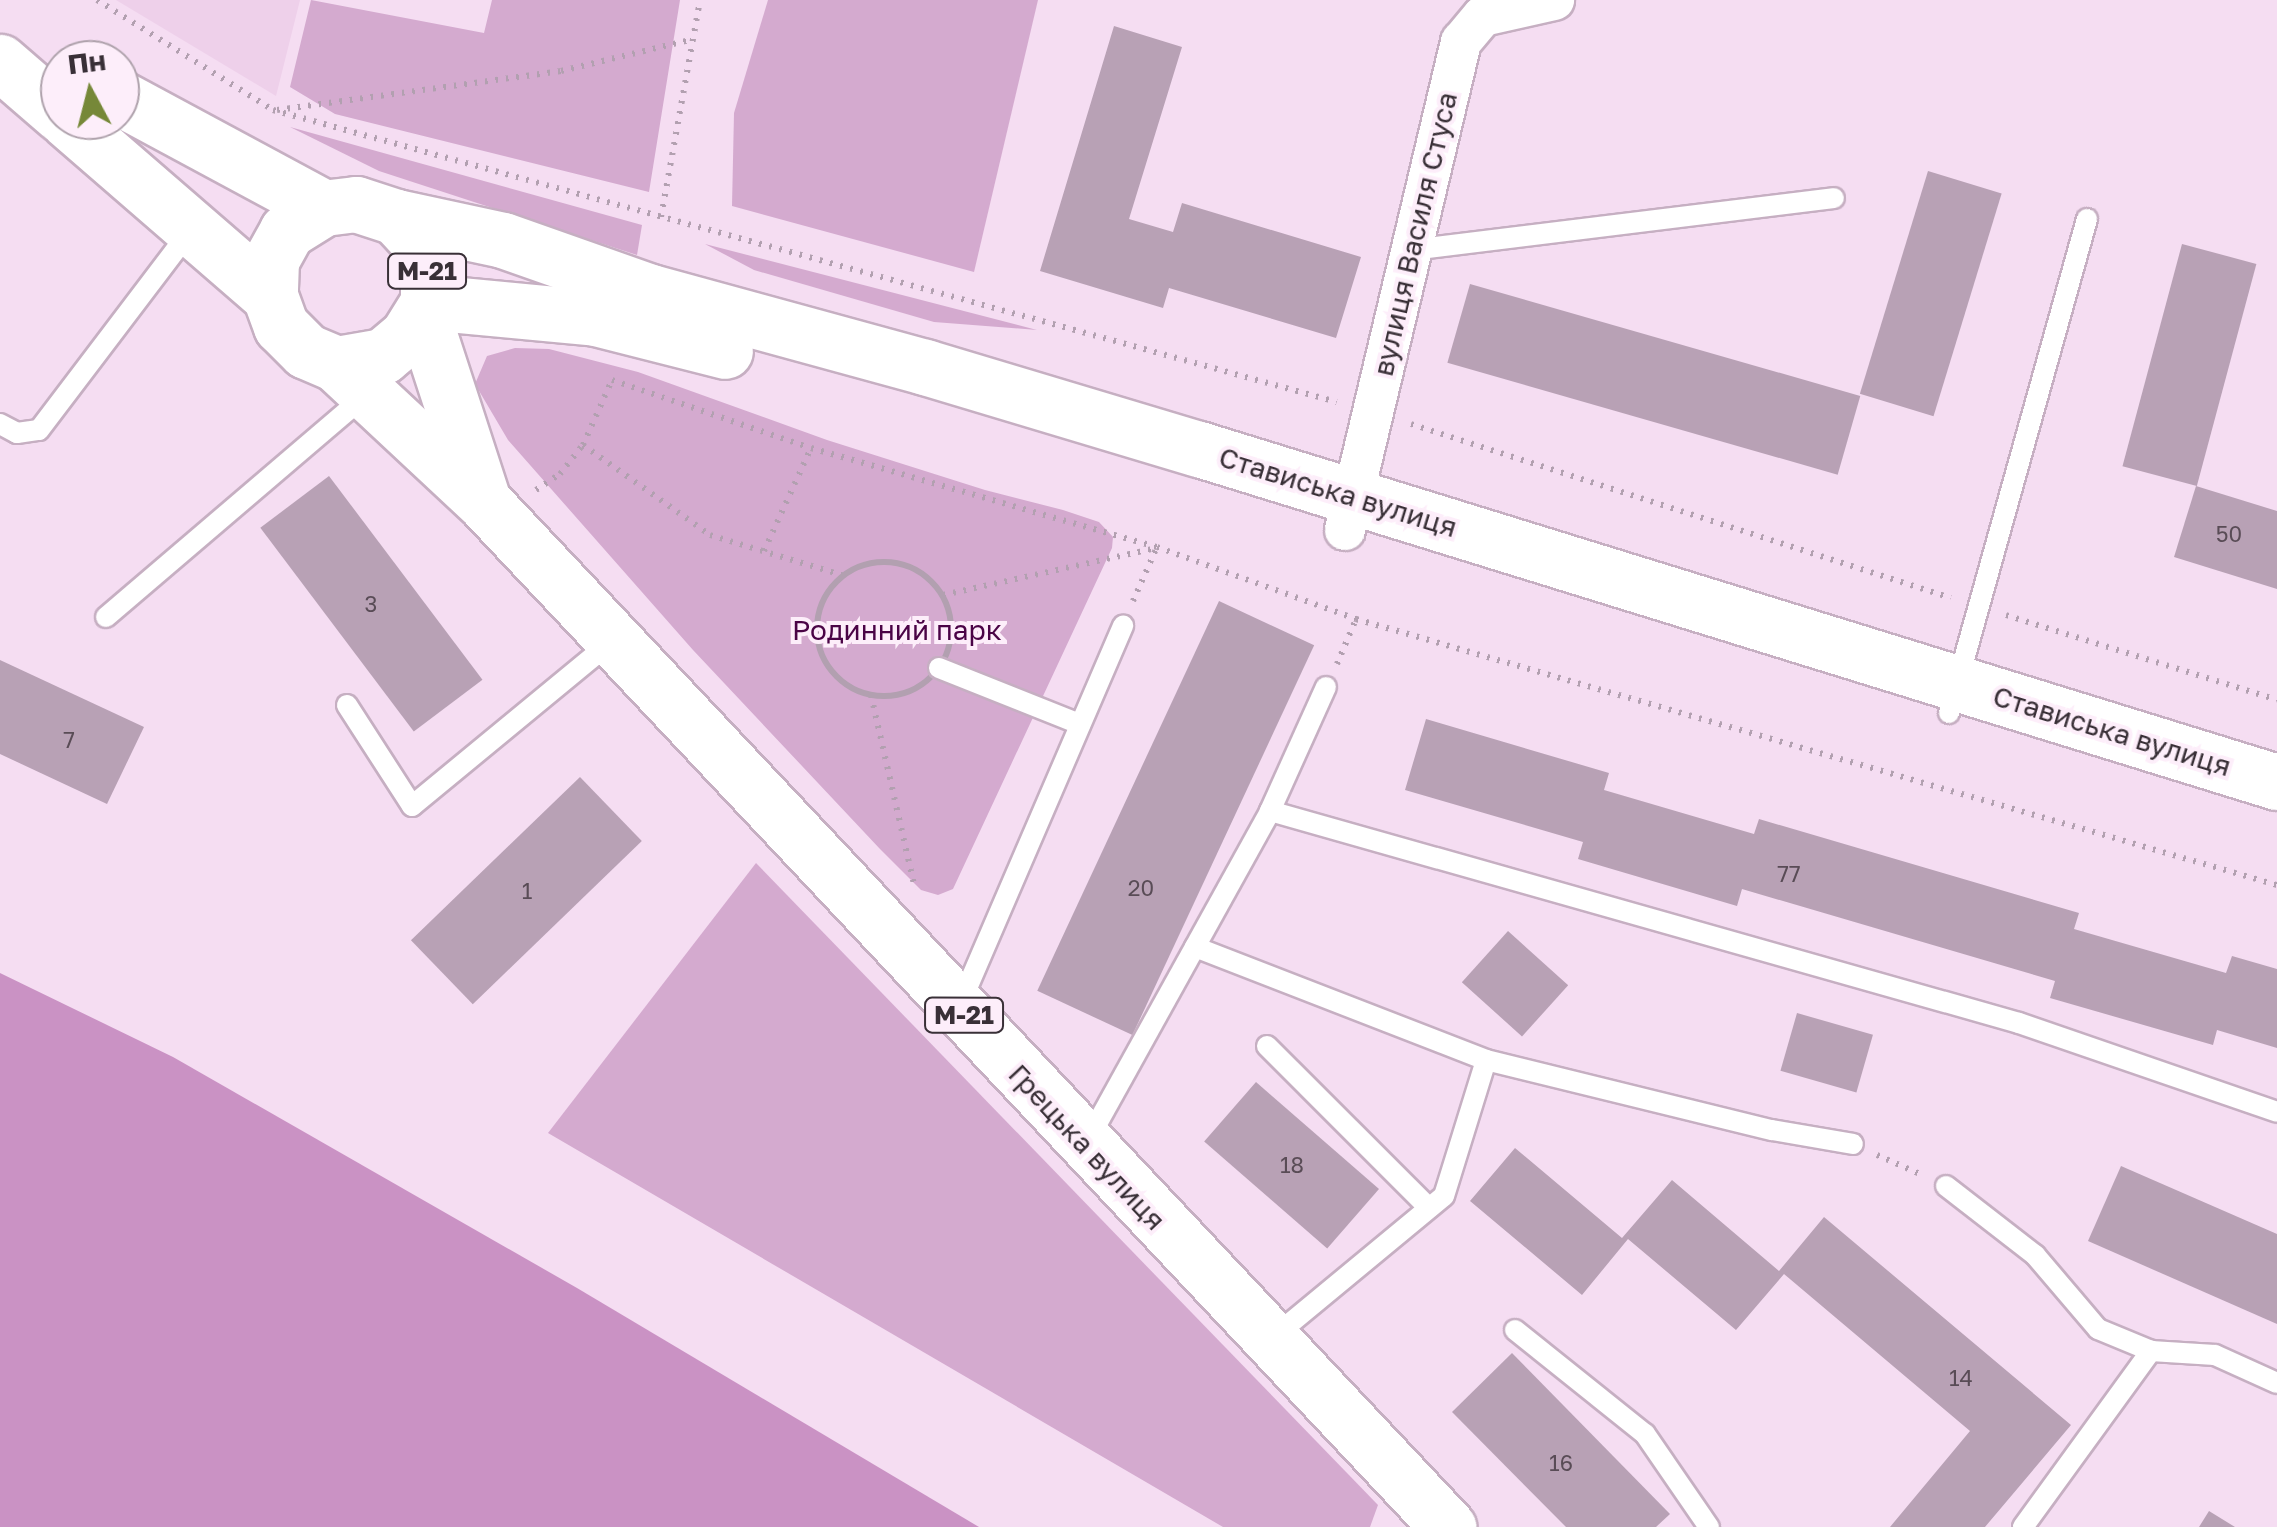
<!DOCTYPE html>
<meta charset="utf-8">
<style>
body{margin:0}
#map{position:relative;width:2277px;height:1527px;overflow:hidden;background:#f5ddf2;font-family:"Golos Text",sans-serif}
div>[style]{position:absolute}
.built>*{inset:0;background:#eed0ea}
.green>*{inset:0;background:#d4aacf}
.water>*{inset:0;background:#ca92c4}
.building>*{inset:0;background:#b8a1b5;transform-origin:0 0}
.path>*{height:6px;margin-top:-3px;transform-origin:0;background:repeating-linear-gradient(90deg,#b2a0b0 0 2.5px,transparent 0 10.5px)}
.path>.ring{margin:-3px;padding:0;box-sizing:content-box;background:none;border:6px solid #b2a0b0;border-radius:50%}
.roads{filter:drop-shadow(2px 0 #c6afc2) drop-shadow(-2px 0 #c6afc2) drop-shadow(0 2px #c6afc2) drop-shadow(0 -2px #c6afc2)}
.service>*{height:20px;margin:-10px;padding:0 10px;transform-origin:10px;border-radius:10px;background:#fff}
.minor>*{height:40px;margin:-20px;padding:0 20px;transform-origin:20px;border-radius:20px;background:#fff}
.secondary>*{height:55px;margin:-27.5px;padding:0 27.5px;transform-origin:27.5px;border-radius:27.5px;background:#fff}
.trunk>*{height:55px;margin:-27.5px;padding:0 27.5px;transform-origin:27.5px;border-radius:27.5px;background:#fff}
span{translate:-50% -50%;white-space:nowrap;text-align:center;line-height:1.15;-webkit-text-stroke:8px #fdeefa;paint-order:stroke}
.number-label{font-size:22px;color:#594c56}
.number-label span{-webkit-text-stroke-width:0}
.shield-label span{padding:2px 8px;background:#fdeefa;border:2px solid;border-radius:8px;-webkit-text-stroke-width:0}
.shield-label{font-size:25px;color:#393037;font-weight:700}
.street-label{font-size:28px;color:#393037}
.park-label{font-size:28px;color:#4a0446}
.north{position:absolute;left:40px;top:40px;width:100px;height:100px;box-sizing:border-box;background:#fdeefa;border:2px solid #afa2ac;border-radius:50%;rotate:353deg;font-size:28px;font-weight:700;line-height:40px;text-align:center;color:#393037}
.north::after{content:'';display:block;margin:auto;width:35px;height:45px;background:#768838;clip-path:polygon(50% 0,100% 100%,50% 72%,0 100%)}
</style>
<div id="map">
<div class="built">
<i style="clip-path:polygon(116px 0,300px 0,276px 96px)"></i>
</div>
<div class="green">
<i style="clip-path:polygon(311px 0,484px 33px,492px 0,680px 0,649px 192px,335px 114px,290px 87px)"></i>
<i style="clip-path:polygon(768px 0,1038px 0,974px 272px,732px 206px,734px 113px)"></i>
<i style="clip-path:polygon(290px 127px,642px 225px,637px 255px,379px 171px)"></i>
<i style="clip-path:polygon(705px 244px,1037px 330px,934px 322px,754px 270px)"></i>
<i style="clip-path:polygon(515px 348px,549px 349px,638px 372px,827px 440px,985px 490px,1063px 510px,1099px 522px,1113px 537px,1112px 548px,953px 889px,938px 895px,921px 890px,880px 849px,693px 650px,508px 440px,475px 384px,487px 356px)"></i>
<i style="clip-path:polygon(756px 863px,1378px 1505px,1370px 1527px,1223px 1527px,548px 1133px)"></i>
</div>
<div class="water">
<i style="clip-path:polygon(0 973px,173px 1057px,577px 1288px,979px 1527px,0 1527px)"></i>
</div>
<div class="building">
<i style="clip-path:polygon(1114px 26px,1182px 47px,1129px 219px,1173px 232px,1182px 203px,1361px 257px,1336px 338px,1169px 288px,1163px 308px,1040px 271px)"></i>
<i style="left:1928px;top:171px;width:77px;height:233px;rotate:17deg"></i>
<i style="left:2182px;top:244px;width:77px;height:230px;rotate:15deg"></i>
<i style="left:1470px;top:284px;width:406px;height:82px;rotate:16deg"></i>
<i style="left:329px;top:476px;width:255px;height:86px;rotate:53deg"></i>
<i style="clip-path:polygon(2196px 486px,2277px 511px,2277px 589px,2174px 557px)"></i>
<i style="left:1219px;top:601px;width:105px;height:430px;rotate:25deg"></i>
<i style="clip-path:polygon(0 660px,144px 727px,107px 804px,0 754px)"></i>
<i style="clip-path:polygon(1426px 719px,1609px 773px,1604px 790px,1754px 834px,1759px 819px,2079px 913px,2074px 929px,2226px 973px,2232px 956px,2277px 969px,2277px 1048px,2217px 1030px,2213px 1045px,2050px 998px,2055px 981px,1742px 889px,1737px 906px,1578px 859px,1583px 842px,1405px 790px)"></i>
<i style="left:580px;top:777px;width:89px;height:235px;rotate:46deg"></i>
<i style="left:1508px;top:931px;width:81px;height:69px;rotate:42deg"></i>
<i style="left:1797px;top:1013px;width:79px;height:60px;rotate:16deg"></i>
<i style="left:1256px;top:1082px;width:163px;height:79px;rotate:41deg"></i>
<i style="clip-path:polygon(1515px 1148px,1622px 1238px,1672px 1180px,1779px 1271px,1824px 1217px,2071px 1425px,1985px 1527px,1890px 1527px,1970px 1431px,1784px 1274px,1736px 1330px,1628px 1239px,1582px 1295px,1470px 1201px)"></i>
<i style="clip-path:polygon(2121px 1166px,2277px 1234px,2277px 1324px,2088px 1241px)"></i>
<i style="clip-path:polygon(1512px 1353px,1670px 1514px,1656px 1527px,1566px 1527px,1452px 1412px)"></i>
<i style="clip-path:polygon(2209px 1511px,2235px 1527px,2199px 1527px)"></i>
</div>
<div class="path">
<i style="left:97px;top:0;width:208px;rotate:32deg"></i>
<i style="left:273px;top:110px;width:1103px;rotate:15.35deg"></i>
<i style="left:277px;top:110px;width:287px;rotate:-7.8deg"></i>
<i style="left:561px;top:71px;width:133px;rotate:-13.5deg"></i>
<i style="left:661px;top:217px;width:220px;rotate:-79.8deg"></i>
<i style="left:1411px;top:424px;width:567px;rotate:17.86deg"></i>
<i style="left:583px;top:445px;width:156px;rotate:35.3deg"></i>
<i style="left:710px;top:535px;width:138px;rotate:16.9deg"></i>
<i style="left:536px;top:490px;width:29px;rotate:-34deg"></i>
<i style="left:560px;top:474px;width:37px;rotate:-52deg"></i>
<i style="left:583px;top:445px;width:71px;rotate:-66deg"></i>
<i style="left:612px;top:380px;width:210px;rotate:18.9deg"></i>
<i style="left:811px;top:448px;width:360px;rotate:16deg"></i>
<i style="left:1157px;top:547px;width:212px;rotate:19.9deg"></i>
<i style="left:1356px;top:619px;width:959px;rotate:16.11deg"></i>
<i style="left:764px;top:551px;width:113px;rotate:-65.5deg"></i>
<i class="ring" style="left:817px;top:562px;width:128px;height:128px"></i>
<i style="left:943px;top:595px;width:218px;rotate:-12.4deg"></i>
<i style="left:1133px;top:601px;width:57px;rotate:-66.1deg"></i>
<i style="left:2006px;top:615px;width:284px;rotate:17.4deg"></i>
<i style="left:1337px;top:664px;width:49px;rotate:-67.1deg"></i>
<i style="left:871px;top:695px;width:199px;rotate:77.2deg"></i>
<i style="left:1877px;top:1155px;width:47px;rotate:23.8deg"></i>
</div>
<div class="roads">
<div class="service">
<i style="left:1411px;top:250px;width:426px;rotate:-7deg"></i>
<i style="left:0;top:424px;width:19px;rotate:28deg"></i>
<i style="left:17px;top:433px;width:22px;rotate:-8deg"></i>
<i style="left:39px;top:430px;width:251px;rotate:-52.8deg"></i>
<i style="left:106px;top:617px;width:343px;rotate:-40.5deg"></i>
<i style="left:939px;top:668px;width:152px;rotate:21.7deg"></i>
<i style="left:347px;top:705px;width:120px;rotate:57.2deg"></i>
<i style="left:412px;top:806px;width:259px;rotate:-39.5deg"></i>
<i style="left:1949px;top:713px;width:513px;rotate:-74.39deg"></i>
<i style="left:1270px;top:811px;width:778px;rotate:15.8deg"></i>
<i style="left:2019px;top:1023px;width:273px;rotate:19deg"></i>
<i style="left:1195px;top:947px;width:312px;rotate:21.2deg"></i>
<i style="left:1486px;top:1060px;width:294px;rotate:13.8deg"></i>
<i style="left:1772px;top:1130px;width:82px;rotate:9.8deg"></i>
<i style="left:961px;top:1002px;width:410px;rotate:-66.7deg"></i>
<i style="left:1267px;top:1046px;width:229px;rotate:45deg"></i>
<i style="left:1088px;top:1140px;width:376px;rotate:-61deg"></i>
<i style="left:1270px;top:811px;width:136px;rotate:-65.7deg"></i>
<i style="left:1946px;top:1186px;width:113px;rotate:37.8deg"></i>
<i style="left:2035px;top:1255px;width:97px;rotate:49.6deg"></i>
<i style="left:2098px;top:1329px;width:57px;rotate:22.5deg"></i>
<i style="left:2151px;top:1351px;width:64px;rotate:3.6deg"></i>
<i style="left:2215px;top:1355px;width:68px;rotate:24.3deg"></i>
<i style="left:1515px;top:1330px;width:166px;rotate:38.7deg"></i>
<i style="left:1645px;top:1434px;width:113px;rotate:55.5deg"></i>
<i style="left:1271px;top:1339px;width:224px;rotate:-39.6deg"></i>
<i style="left:1444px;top:1196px;width:142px;rotate:-72.8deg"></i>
<i style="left:2023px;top:1527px;width:218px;rotate:-54deg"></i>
</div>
<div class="minor">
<i style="left:1345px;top:530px;width:502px;rotate:-76.63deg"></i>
<i style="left:1461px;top:42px;width:34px;rotate:-50deg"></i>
<i style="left:1483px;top:16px;width:73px;rotate:-12.7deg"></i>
</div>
<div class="secondary">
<i style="left:396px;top:217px;width:109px;rotate:12.1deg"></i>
<i style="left:503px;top:240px;width:157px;rotate:19.4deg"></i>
<i style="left:651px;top:292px;width:284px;rotate:15.3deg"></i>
<i style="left:925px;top:367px;width:286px;rotate:16.7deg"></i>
<i style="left:1199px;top:449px;width:1128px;rotate:17.17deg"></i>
<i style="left:428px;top:302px;width:169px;rotate:5.4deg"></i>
<i style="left:596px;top:318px;width:133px;rotate:14.3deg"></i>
</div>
<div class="trunk">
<i style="left:0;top:62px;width:79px;rotate:40.9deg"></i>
<i style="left:120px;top:98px;width:232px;rotate:28.3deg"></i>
<i style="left:67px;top:120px;width:269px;rotate:40.9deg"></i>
<i style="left:270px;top:296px;width:32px;rotate:70deg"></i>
<i style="left:281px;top:326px;width:35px;rotate:45deg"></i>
<i style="left:306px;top:351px;width:33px;rotate:23deg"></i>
<i style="left:336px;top:364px;width:48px;rotate:-9.7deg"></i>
<i style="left:383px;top:356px;width:31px;rotate:-40deg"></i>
<i style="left:407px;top:336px;width:40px;rotate:-58deg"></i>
<i style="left:428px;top:302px;width:31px;rotate:-90deg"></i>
<i style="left:428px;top:271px;width:32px;rotate:-108deg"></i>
<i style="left:418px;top:241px;width:33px;rotate:-133deg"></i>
<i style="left:396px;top:217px;width:42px;rotate:-162deg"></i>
<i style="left:356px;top:204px;width:32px;rotate:173deg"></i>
<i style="left:324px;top:208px;width:44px;rotate:148.1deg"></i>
<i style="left:287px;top:231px;width:33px;rotate:119deg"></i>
<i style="left:271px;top:260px;width:36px;rotate:92deg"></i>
<i style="left:422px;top:313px;width:194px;rotate:72deg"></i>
<i style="left:336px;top:364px;width:201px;rotate:43deg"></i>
<i style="left:483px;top:501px;width:1409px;rotate:46.75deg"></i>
</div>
</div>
<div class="number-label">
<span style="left:2229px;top:534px">50</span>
<span style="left:371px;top:604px">3</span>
<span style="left:69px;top:740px">7</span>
<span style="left:1789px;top:874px">77</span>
<span style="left:1141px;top:888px">20</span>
<span style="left:527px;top:891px">1</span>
<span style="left:1292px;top:1165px">18</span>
<span style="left:1961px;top:1378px">14</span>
<span style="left:1561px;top:1463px">16</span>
</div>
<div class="shield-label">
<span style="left:427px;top:271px">М-21</span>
<span style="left:964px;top:1015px">М-21</span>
</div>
<div class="street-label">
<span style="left:1415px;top:234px;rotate:-77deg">вулиця Василя Стуса</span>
<span style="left:1338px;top:492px;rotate:17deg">Стависька вулиця</span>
<span style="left:2112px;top:731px;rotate:17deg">Стависька вулиця</span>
<span style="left:1087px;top:1147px;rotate:47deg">Грецька вулиця</span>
</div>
<div class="park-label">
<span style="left:897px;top:630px">Родинний парк</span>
</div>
<div class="north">Пн</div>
</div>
